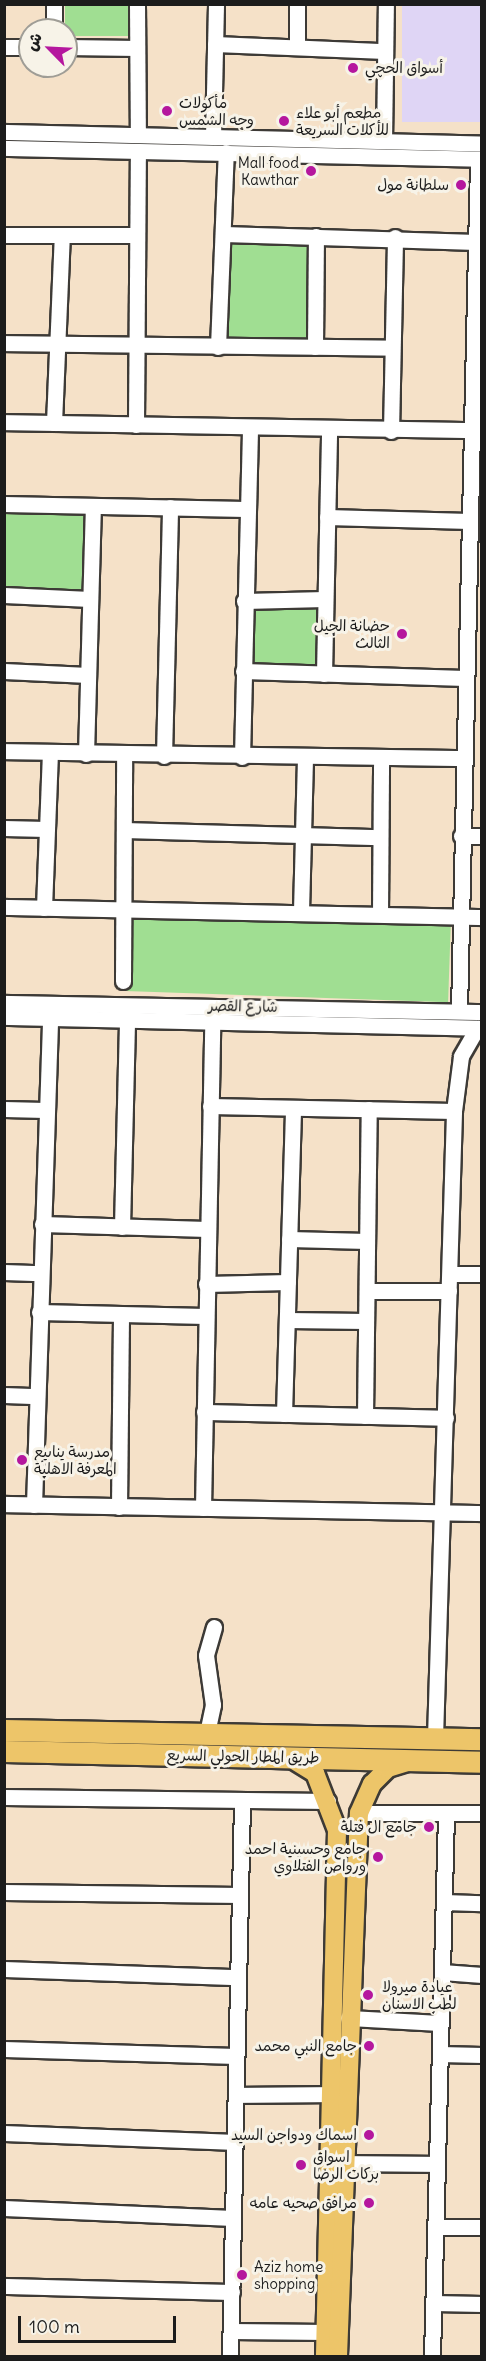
<!DOCTYPE html>
<meta charset="utf-8">
<style>
body{margin:0}
#map{position:relative;width:486px;height:2361px;overflow:hidden;background:#f5e1c8;font-family:Delius,"Playpen Sans Arabic",sans-serif}
div>[style]{position:absolute}
.built>*{inset:0;background:#dfd5f5;transform-origin:0 0}
.green>*{inset:0;background:#a0de92;transform-origin:0 0}
.roads{filter:drop-shadow(2px 0 #3d3a36) drop-shadow(-2px 0 #3d3a36) drop-shadow(0 2px #3d3a36) drop-shadow(0 -2px #3d3a36)}
.minor>*{height:15px;margin:-7.5px;padding:0 7.5px;transform-origin:7.5px;border-radius:7.5px;background:#fff}
.major>*{height:18px;margin:-9px;padding:0 9px;transform-origin:9px;border-radius:9px;background:#edc569}
.highway>*{height:21px;margin:-10.5px;padding:0 10.5px;transform-origin:10.5px;border-radius:10.5px;background:#edc569}
.dots>*{width:16px;height:16px;translate:-50% -50%;box-sizing:border-box;border:3px solid #f7f3e8;border-radius:50%}
span{translate:-50% -50%;white-space:nowrap;text-align:center;line-height:1.15;-webkit-text-stroke:6px #f7f3e8;paint-order:stroke}
.poi-label{font-size:15px;color:#1c1c1c}
.left{translate:0 -50%;text-align:left}
.right{translate:-100% -50%;text-align:right}
.street-label{font-size:15px;color:#1c1c1c}
.frame{position:absolute;inset:0;border:6px solid #1c1c1c;pointer-events:none}
.north{position:absolute;left:18px;top:18px;width:60px;height:60px;box-sizing:border-box;background:#f7f3e8;border:2px solid #9f9d96;border-radius:50%;rotate:294deg;font-size:16px;font-weight:700;line-height:24px;text-align:center;color:#1c1c1c}
.north::after{content:'';display:block;margin:auto;width:21px;height:27px;background:#b5179e;clip-path:polygon(50% 0,100% 100%,50% 72%,0 100%)}
.scale{position:absolute;left:18px;top:2316px;width:158px;height:27px;box-sizing:border-box;border:3px solid #1c1c1c;border-top:0;padding-left:8px;font-size:18px;line-height:21px;white-space:nowrap;color:#1c1c1c;-webkit-text-stroke:4px #f7f3e8;paint-order:stroke}
</style>
<div id="map">
<div class="built">
<i style="left:402px;top:5px;width:79px;height:117px"></i>
</div>
<div class="green">
<i style="left:65px;top:5px;width:65px;height:31px"></i>
<i style="left:225px;top:240px;width:87px;height:102px;rotate:1deg"></i>
<i style="left:4px;top:507px;width:85px;height:84px;rotate:1deg"></i>
<i style="left:320px;top:604px;width:64px;height:71px;rotate:91deg"></i>
<i style="left:128px;top:913px;width:323px;height:78px;rotate:2deg"></i>
</div>
<div class="roads">
<div class="minor">
<i style="left:137px;top:4px;width:131px;rotate:89.6deg"></i>
<i style="left:54px;top:30px;width:26px;rotate:-90deg"></i>
<i style="left:215px;top:44px;width:170px;rotate:2.4deg"></i>
<i style="left:4px;top:47px;width:26px"></i>
<i style="left:66px;top:47px;width:71px;rotate:0.8deg"></i>
<i style="left:297px;top:47px;width:43px;rotate:-90deg"></i>
<i style="left:4px;top:132px;width:478px;rotate:1.4deg"></i>
<i style="left:213px;top:137px;width:133px;rotate:-88.7deg"></i>
<i style="left:384px;top:141px;width:137px;rotate:-89.2deg"></i>
<i style="left:4px;top:148px;width:478px;rotate:1.3deg"></i>
<i style="left:224px;top:234px;width:252px;rotate:1.8deg"></i>
<i style="left:4px;top:235px;width:133px"></i>
<i style="left:4px;top:343px;width:387px;rotate:0.7deg"></i>
<i style="left:218px;top:347px;width:195px;rotate:-87.7deg"></i>
<i style="left:315px;top:347px;width:111px;rotate:-89.5deg"></i>
<i style="left:4px;top:422px;width:467px;rotate:1deg"></i>
<i style="left:54px;top:423px;width:187px;rotate:-87.6deg"></i>
<i style="left:136px;top:425px;width:274px;rotate:-89.6deg"></i>
<i style="left:391px;top:431px;width:194px;rotate:-88.8deg"></i>
<i style="left:4px;top:504px;width:241px;rotate:1.2deg"></i>
<i style="left:327px;top:517px;width:142px;rotate:1.6deg"></i>
<i style="left:4px;top:595px;width:86px;rotate:2.7deg"></i>
<i style="left:244px;top:601px;width:81px;rotate:-1.4deg"></i>
<i style="left:4px;top:671px;width:84px;rotate:2.7deg"></i>
<i style="left:243px;top:671px;width:222px;rotate:1.8deg"></i>
<i style="left:324px;top:674px;width:244px;rotate:-88.8deg"></i>
<i style="left:4px;top:751px;width:460px;rotate:0.9deg"></i>
<i style="left:86px;top:754px;width:248px;rotate:-88.4deg"></i>
<i style="left:164px;top:756px;width:249px;rotate:-88.6deg"></i>
<i style="left:242px;top:757px;width:329px;rotate:-88.6deg"></i>
<i style="left:4px;top:828px;width:42px;rotate:1.4deg"></i>
<i style="left:124px;top:830px;width:256px;rotate:1.6deg"></i>
<i style="left:461px;top:836px;width:21px"></i>
<i style="left:4px;top:907px;width:478px;rotate:1.2deg"></i>
<i style="left:44px;top:908px;width:156px;rotate:-87.8deg"></i>
<i style="left:301px;top:911px;width:154px;rotate:-88.5deg"></i>
<i style="left:380px;top:914px;width:157px;rotate:-89.6deg"></i>
<i style="left:123px;top:981px;width:224px;rotate:-89.7deg"></i>
<i style="left:4px;top:1003px;width:478px;rotate:1.1deg"></i>
<i style="left:459px;top:1011px;width:852px;rotate:-88.72deg"></i>
<i style="left:4px;top:1017px;width:478px;rotate:1.3deg"></i>
<i style="left:210px;top:1106px;width:244px;rotate:1.2deg"></i>
<i style="left:4px;top:1109px;width:41px;rotate:1.4deg"></i>
<i style="left:42px;top:1224px;width:165px;rotate:1.7deg"></i>
<i style="left:122px;top:1227px;width:206px;rotate:-88.6deg"></i>
<i style="left:289px;top:1239px;width:78px;rotate:1.5deg"></i>
<i style="left:4px;top:1272px;width:36px;rotate:2deg"></i>
<i style="left:450px;top:1274px;width:32px"></i>
<i style="left:206px;top:1284px;width:82px;rotate:-1.4deg"></i>
<i style="left:367px;top:1291px;width:82px"></i>
<i style="left:39px;top:1312px;width:166px;rotate:1.4deg"></i>
<i style="left:287px;top:1320px;width:79px;rotate:0.7deg"></i>
<i style="left:4px;top:1395px;width:33px;rotate:2deg"></i>
<i style="left:204px;top:1412px;width:242px;rotate:1.4deg"></i>
<i style="left:284px;top:1414px;width:306px;rotate:-88.3deg"></i>
<i style="left:365px;top:1416px;width:307px;rotate:-89.3deg"></i>
<i style="left:4px;top:1504px;width:478px;rotate:1.1deg"></i>
<i style="left:34px;top:1505px;width:487px;rotate:-88.1deg"></i>
<i style="left:119px;top:1507px;width:192px;rotate:-89.4deg"></i>
<i style="left:203px;top:1508px;width:485px;rotate:-88.9deg"></i>
<i style="left:207px;top:1733px;width:29px;rotate:-78deg"></i>
<i style="left:213px;top:1705px;width:50px;rotate:-98deg"></i>
<i style="left:206px;top:1655px;width:29px;rotate:-74deg"></i>
<i style="left:435px;top:1738px;width:627px;rotate:-88.26deg"></i>
<i style="left:454px;top:1111px;width:55px;rotate:-82.7deg"></i>
<i style="left:461px;top:1056px;width:32px;rotate:-60deg"></i>
<i style="left:4px;top:1797px;width:324px;rotate:0.7deg"></i>
<i style="left:359px;top:1813px;width:123px"></i>
<i style="left:4px;top:1892px;width:236px;rotate:0.7deg"></i>
<i style="left:444px;top:1902px;width:38px;rotate:2deg"></i>
<i style="left:4px;top:1969px;width:234px;rotate:2deg"></i>
<i style="left:442px;top:1972px;width:40px;rotate:4.3deg"></i>
<i style="left:348px;top:2018px;width:93px;rotate:3.1deg"></i>
<i style="left:4px;top:2049px;width:232px;rotate:1.7deg"></i>
<i style="left:440px;top:2054px;width:42px;rotate:1.4deg"></i>
<i style="left:236px;top:2095px;width:97px;rotate:-0.6deg"></i>
<i style="left:4px;top:2133px;width:231px;rotate:2.2deg"></i>
<i style="left:345px;top:2163px;width:92px;rotate:0.6deg"></i>
<i style="left:4px;top:2208px;width:229px;rotate:2.5deg"></i>
<i style="left:435px;top:2227px;width:47px"></i>
<i style="left:4px;top:2286px;width:228px;rotate:1.5deg"></i>
<i style="left:434px;top:2303px;width:48px;rotate:1.2deg"></i>
<i style="left:231px;top:2331px;width:95px;rotate:0.6deg"></i>
<i style="left:230px;top:2356px;width:553px;rotate:-88.76deg"></i>
<i style="left:432px;top:2356px;width:543px;rotate:-88.52deg"></i>
</div>
<div class="major">
<i style="left:289px;top:1757px;width:31px;rotate:32deg"></i>
<i style="left:315px;top:1773px;width:61px;rotate:68.9deg"></i>
<i style="left:337px;top:1830px;width:526px;rotate:91.31deg"></i>
<i style="left:338px;top:2356px;width:543px;rotate:-87.79deg"></i>
<i style="left:359px;top:1813px;width:32px;rotate:-66deg"></i>
<i style="left:372px;top:1784px;width:23px;rotate:-45deg"></i>
<i style="left:388px;top:1768px;width:21px;rotate:-17deg"></i>
</div>
<div class="highway">
<i style="left:4px;top:1730px;width:478px;rotate:1.1deg"></i>
<i style="left:4px;top:1751px;width:478px;rotate:1.3deg"></i>
</div>
</div>
<div class="dots">
<i style="left:353px;top:68px;background:#b5179e"></i>
<i style="left:167px;top:111px;background:#b5179e"></i>
<i style="left:284px;top:121px;background:#b5179e"></i>
<i style="left:311px;top:171px;background:#b5179e"></i>
<i style="left:461px;top:185px;background:#b5179e"></i>
<i style="left:402px;top:634px;background:#b5179e"></i>
<i style="left:22px;top:1460px;background:#b5179e"></i>
<i style="left:429px;top:1827px;background:#b5179e"></i>
<i style="left:378px;top:1857px;background:#b5179e"></i>
<i style="left:368px;top:1995px;background:#b5179e"></i>
<i style="left:369px;top:2046px;background:#b5179e"></i>
<i style="left:369px;top:2135px;background:#b5179e"></i>
<i style="left:301px;top:2165px;background:#b5179e"></i>
<i style="left:369px;top:2203px;background:#b5179e"></i>
<i style="left:242px;top:2275px;background:#b5179e"></i>
</div>
<div class="poi-label">
<span class="left" style="left:365px;top:68px">أسواق الحچي</span>
<span class="left" style="left:179px;top:111px">مأكولات<br>وجه الشمس</span>
<span class="left" style="left:296px;top:121px">مطعم أبو علاء<br>للأكلات السريعة</span>
<span class="right" style="left:299px;top:171px">Mall food<br>Kawthar</span>
<span class="right" style="left:449px;top:185px">سلطانة مول</span>
<span class="right" style="left:390px;top:634px">حضانة الجيل<br>الثالث</span>
<span class="left" style="left:34px;top:1460px">مدرسة ينابيع<br>المعرفة الاهلية</span>
<span class="right" style="left:417px;top:1827px">جامع ال فتلة</span>
<span class="right" style="left:366px;top:1857px">جامع وحسينية احمد<br>ورواص الفتلاوي</span>
<span class="left" style="left:382px;top:1995px">عيادة ميرولا<br>لطب الاسنان</span>
<span class="right" style="left:357px;top:2046px">جامع النبي محمد</span>
<span class="right" style="left:357px;top:2135px">اسماك ودواجن السيد</span>
<span class="left" style="left:313px;top:2165px">اسواق<br>بركات الرضا</span>
<span class="right" style="left:357px;top:2203px">مرافق صحيه عامه</span>
<span class="left" style="left:254px;top:2275px">Aziz home<br>shopping</span>
</div>
<div class="street-label">
<span style="left:243px;top:1006px;rotate:1deg">شارع القصر</span>
<span style="left:243px;top:1756px;rotate:1deg">طريق المطار الحولي السريع</span>
</div>
<div class="frame"></div>
<div class="north">ش</div>
<div class="scale">100 m</div>
</div>
